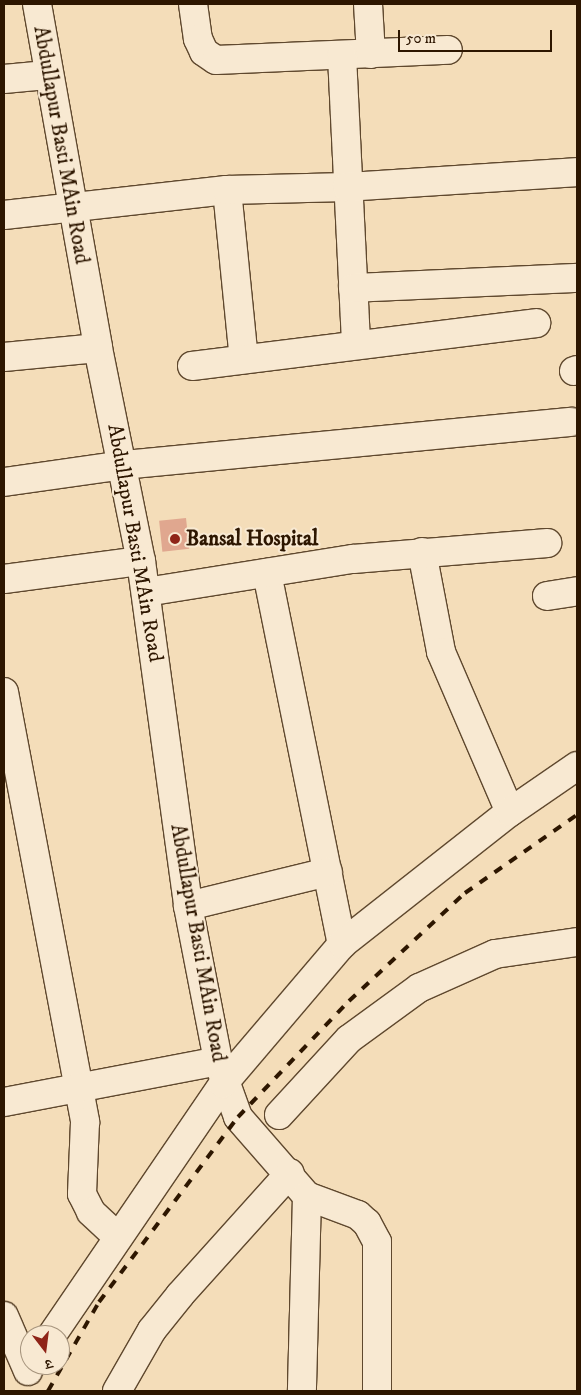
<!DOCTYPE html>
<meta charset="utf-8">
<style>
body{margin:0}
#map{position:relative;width:581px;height:1395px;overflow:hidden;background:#f4ddb9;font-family:"IM FELL DW Pica","Noto Serif Devanagari",serif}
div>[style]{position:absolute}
.building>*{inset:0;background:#e0a78f;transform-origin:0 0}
.roads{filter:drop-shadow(1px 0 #5f482e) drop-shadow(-1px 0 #5f482e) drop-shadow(0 1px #5f482e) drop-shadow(0 -1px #5f482e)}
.minor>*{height:28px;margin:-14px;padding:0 14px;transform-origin:14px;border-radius:14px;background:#f8e9d2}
.rail>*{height:4px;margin-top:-2px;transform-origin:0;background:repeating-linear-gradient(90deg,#2d1600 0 9px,transparent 0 18px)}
.dots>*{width:14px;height:14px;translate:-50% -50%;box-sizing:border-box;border:2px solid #f8e9d2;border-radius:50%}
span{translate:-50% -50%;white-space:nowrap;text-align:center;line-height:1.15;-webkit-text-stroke:4px #f8e9d2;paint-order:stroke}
.street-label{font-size:21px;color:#2d1600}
.poi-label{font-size:21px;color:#2d1600;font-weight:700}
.left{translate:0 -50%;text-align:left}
.frame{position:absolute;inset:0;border:5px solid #2d1600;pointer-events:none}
.north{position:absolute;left:20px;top:1325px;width:50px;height:50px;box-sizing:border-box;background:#f8e9d2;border:1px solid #a7957e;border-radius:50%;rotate:165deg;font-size:14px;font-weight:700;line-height:20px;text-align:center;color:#2d1600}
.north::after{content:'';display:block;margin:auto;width:18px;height:22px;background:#8f2418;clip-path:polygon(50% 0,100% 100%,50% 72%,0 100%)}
.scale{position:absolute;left:398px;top:30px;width:154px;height:22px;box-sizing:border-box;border:2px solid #2d1600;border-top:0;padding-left:6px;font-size:15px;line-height:18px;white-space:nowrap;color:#2d1600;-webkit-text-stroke:4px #f8e9d2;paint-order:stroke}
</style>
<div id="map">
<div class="building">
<i style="left:186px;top:518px;width:31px;height:27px;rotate:84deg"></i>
</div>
<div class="roads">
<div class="minor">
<i style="left:37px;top:4px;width:349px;rotate:79.9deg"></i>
<i style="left:98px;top:348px;width:217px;rotate:78.6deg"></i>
<i style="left:141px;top:561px;width:348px;rotate:82.2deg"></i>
<i style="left:188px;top:906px;width:158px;rotate:79deg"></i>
<i style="left:218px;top:1061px;width:59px;rotate:70.3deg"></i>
<i style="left:238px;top:1117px;width:105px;rotate:48.9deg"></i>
<i style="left:307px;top:1196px;width:195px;rotate:91.5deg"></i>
<i style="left:193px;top:4px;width:35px;rotate:82deg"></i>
<i style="left:198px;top:39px;width:14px;rotate:65deg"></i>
<i style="left:204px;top:52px;width:14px;rotate:34deg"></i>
<i style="left:216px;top:60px;width:232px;rotate:-2.5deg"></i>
<i style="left:368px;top:4px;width:50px;rotate:86.6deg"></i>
<i style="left:342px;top:56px;width:289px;rotate:87.2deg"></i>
<i style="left:4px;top:79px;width:43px;rotate:-5.3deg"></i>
<i style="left:227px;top:190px;width:170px;rotate:84.3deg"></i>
<i style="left:4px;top:215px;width:224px;rotate:-6.4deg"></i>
<i style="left:227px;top:190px;width:120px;rotate:-1.4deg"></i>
<i style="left:347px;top:187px;width:230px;rotate:-3.7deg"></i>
<i style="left:353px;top:288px;width:224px;rotate:-2.6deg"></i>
<i style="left:4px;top:357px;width:94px;rotate:-5.5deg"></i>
<i style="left:192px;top:366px;width:347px;rotate:-7.1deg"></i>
<i style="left:574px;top:371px;width:3px;rotate:-18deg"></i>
<i style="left:4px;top:482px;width:120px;rotate:-8.1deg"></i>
<i style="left:123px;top:465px;width:450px;rotate:-5.5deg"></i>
<i style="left:422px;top:552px;width:102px;rotate:79.2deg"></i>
<i style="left:441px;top:652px;width:174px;rotate:66.7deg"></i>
<i style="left:267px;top:573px;width:379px;rotate:78.6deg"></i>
<i style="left:4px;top:579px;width:138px;rotate:-7.5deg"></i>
<i style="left:146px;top:592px;width:210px;rotate:-9.1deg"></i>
<i style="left:353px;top:559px;width:195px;rotate:-4.7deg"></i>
<i style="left:547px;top:596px;width:30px;rotate:-9deg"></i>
<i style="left:4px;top:692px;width:438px;rotate:79.3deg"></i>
<i style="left:85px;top:1122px;width:72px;rotate:92.4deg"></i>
<i style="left:82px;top:1194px;width:20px;rotate:63deg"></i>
<i style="left:91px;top:1212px;width:35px;rotate:43deg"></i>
<i style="left:188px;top:906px;width:144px;rotate:-13.7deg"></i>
<i style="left:4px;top:1102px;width:218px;rotate:-10.8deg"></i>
<i style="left:279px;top:1115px;width:103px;rotate:-47.4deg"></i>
<i style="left:349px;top:1039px;width:87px;rotate:-36.1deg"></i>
<i style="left:419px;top:988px;width:83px;rotate:-24.1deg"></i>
<i style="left:495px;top:954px;width:83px;rotate:-8.3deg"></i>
<i style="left:307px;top:1196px;width:54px;rotate:20.4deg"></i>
<i style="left:358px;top:1215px;width:12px;rotate:42deg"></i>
<i style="left:367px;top:1223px;width:21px;rotate:62deg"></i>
<i style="left:377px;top:1242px;width:149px;rotate:90deg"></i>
<i style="left:4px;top:1316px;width:60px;rotate:66.4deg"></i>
<i style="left:52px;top:1335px;width:304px;rotate:-55.7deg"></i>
<i style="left:223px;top:1084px;width:184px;rotate:-49.6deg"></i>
<i style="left:342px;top:944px;width:214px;rotate:-38.2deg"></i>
<i style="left:510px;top:812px;width:81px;rotate:-34.5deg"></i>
<i style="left:117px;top:1391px;width:70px;rotate:-60.2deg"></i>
<i style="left:152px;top:1330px;width:45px;rotate:-51.3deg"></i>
<i style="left:180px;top:1295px;width:164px;rotate:-48deg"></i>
</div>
</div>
<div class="rail">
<i style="left:48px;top:1391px;width:103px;rotate:-60.2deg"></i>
<i style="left:99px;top:1302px;width:231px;rotate:-53.1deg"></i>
<i style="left:238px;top:1117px;width:161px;rotate:-46.3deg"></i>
<i style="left:349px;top:1001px;width:158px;rotate:-43deg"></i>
<i style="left:465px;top:893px;width:136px;rotate:-34.9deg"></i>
</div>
<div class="dots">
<i style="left:175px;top:539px;background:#8f2418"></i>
</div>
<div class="street-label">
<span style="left:61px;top:145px;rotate:80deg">Abdullapur Basti MAin Road</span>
<span style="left:135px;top:543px;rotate:80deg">Abdullapur Basti MAin Road</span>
<span style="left:198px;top:943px;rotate:80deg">Abdullapur Basti MAin Road</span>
</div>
<div class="poi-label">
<span class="left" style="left:186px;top:539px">Bansal Hospital</span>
</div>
<div class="frame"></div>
<div class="north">उ</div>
<div class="scale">50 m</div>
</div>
